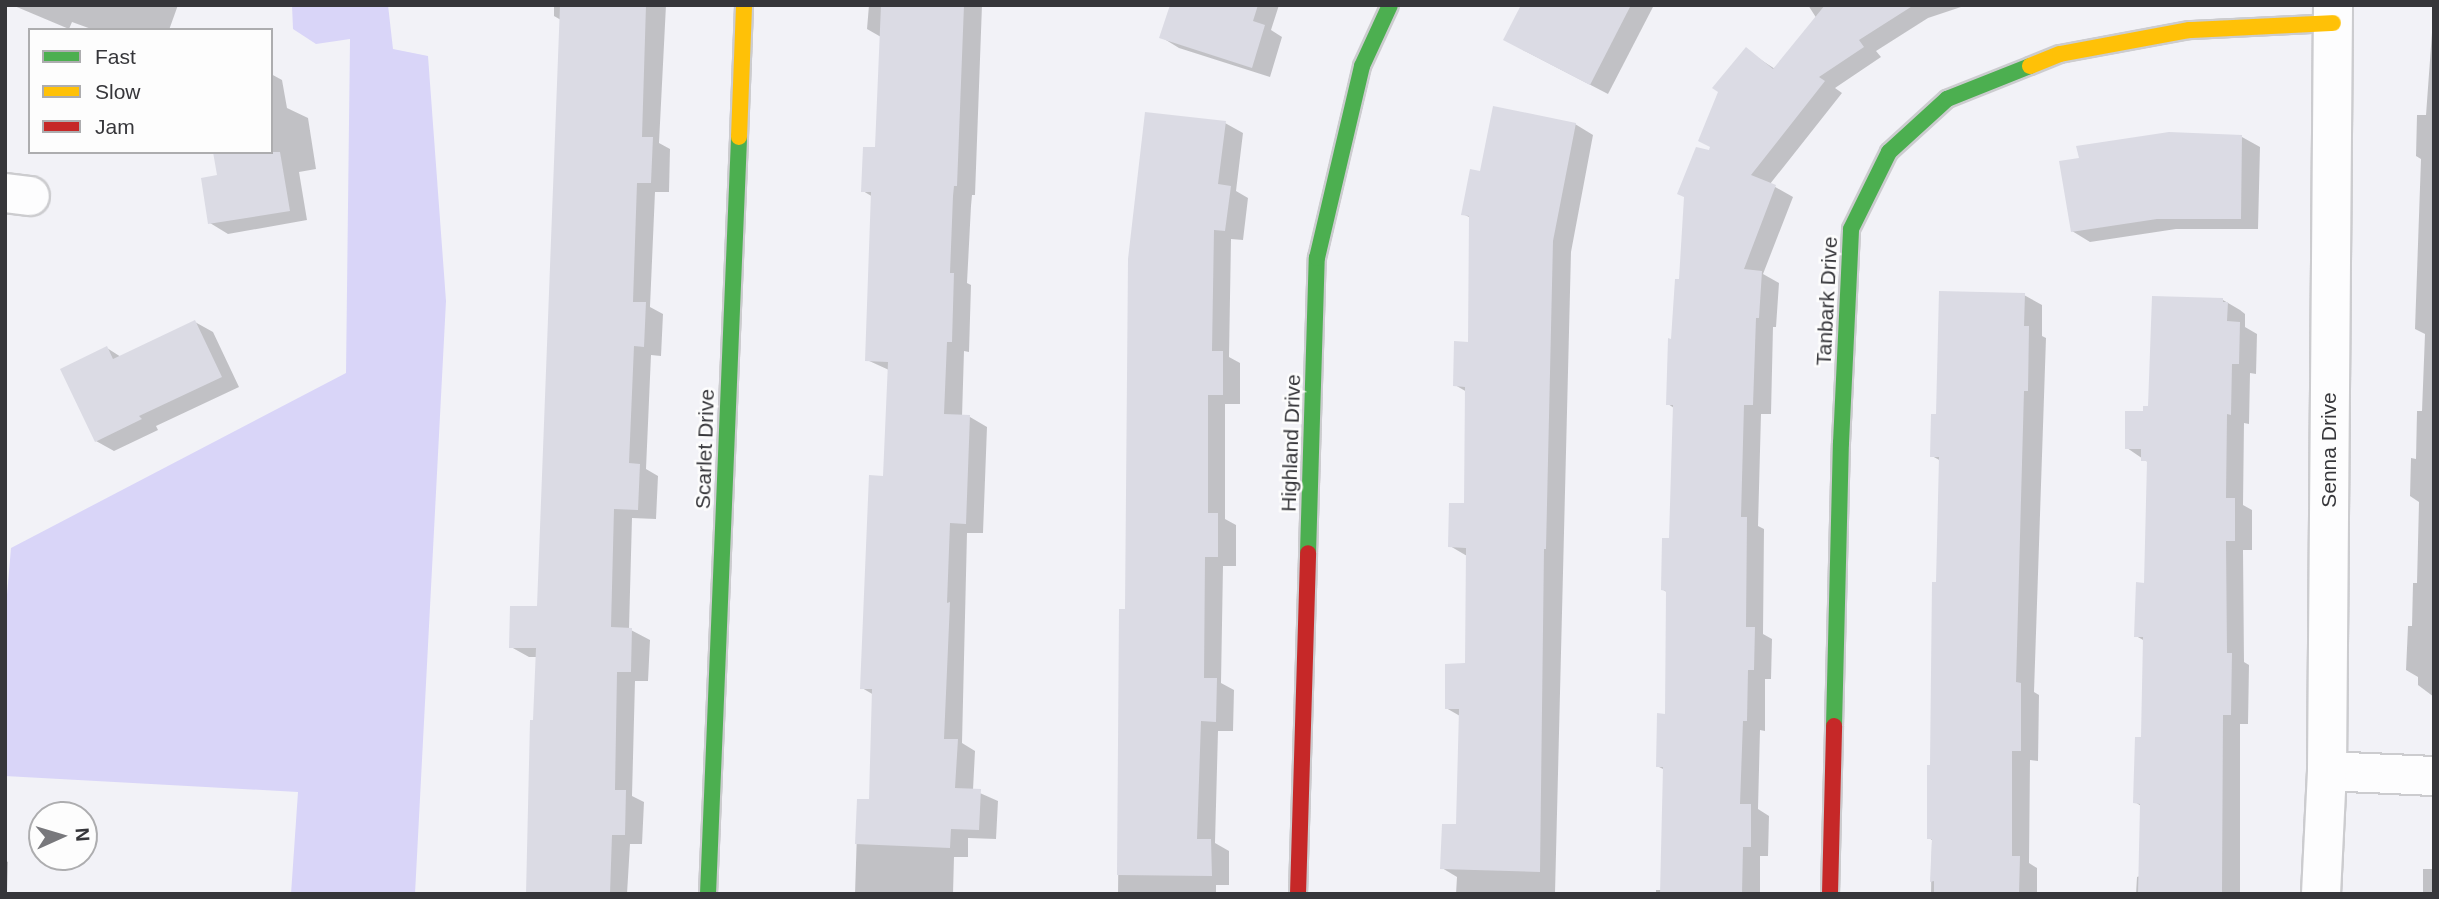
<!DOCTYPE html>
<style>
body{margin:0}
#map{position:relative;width:2439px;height:899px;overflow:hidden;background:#f2f2f7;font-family:Arial,sans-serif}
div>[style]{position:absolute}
.green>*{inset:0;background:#d9d5f8}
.shadow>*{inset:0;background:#0003;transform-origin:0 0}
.building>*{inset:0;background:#dbdbe4}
.roads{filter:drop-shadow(2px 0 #cccccf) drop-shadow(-2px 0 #cccccf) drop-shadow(0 2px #cccccf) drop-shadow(0 -2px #cccccf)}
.street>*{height:38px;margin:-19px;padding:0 19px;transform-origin:19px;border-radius:19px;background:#fdfdfe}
.fast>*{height:16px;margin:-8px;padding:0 8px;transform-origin:8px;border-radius:8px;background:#4caf50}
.slow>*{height:16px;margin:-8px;padding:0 8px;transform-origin:8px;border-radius:8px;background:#ffc107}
.jam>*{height:16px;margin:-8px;padding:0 8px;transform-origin:8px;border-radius:8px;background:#c62828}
span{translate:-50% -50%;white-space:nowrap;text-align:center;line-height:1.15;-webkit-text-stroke:5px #fdfdfd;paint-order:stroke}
.street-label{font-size:21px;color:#36363a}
.frame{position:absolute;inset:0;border:7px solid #36363a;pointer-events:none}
.legend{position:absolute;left:28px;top:28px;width:245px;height:126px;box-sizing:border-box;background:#fdfdfd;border:2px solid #adadaf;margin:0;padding:9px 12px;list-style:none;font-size:21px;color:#36363a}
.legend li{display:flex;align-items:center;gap:14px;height:35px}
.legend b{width:35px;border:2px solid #adadaf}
.north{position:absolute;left:28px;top:801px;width:70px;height:70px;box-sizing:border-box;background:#fdfdfd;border:2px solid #adadaf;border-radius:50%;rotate:86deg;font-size:19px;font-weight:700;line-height:28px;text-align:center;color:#36363a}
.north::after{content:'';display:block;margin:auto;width:24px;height:32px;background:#78787c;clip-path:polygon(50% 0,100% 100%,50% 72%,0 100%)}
</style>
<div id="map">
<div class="green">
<i style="clip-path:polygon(292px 5px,388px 5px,393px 49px,428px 56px,446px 301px,415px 894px,291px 894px,298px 792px,5px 776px,5px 618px,11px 548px,346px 373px,350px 39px,316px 44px,293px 29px)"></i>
</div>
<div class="shadow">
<i style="clip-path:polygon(12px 5px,178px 5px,169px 30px,94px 30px,72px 22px,69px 29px)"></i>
<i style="clip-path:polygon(554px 5px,666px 5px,659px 143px,670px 149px,669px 192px,655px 192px,650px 307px,663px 314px,661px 356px,651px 355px,646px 469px,658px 476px,656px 519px,632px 518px,629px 629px,650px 640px,648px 681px,635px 681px,632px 796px,644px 802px,642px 844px,630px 844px,627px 894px,527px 894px,537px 657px,529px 657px,511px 647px,539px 608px,561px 20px,554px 16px)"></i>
<i style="clip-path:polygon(869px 5px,982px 5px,975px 195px,972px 195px,971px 206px,967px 283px,971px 285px,969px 352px,964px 351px,962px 417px,970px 417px,987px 427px,983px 533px,967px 533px,962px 743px,975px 751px,973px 790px,998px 801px,996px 839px,968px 838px,968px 857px,954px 857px,953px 894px,855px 894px,858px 801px,871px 801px,874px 695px,862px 688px,885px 478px,889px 370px,867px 360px,873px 197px,863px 191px,877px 149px,881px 37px,867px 29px)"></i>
<i style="clip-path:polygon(1172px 5px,1279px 5px,1271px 30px,1282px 37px,1270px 77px,1179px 48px,1161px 37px)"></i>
<i style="clip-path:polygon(1539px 5px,1654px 5px,1608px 94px,1523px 50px)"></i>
<i style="clip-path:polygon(1808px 5px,1967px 5px,1928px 18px,1876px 51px,1881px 57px,1835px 88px,1842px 93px,1770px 184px,1793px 197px,1763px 274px,1779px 283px,1776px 327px,1773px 327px,1771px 414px,1761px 414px,1758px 526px,1764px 529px,1763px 634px,1772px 639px,1771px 679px,1765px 679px,1765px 731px,1760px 730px,1758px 809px,1769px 816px,1768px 856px,1760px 856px,1760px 894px,1656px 894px,1656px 890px,1662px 890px,1665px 770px,1657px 766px,1667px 715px,1668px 593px,1662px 589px,1670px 540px,1674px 408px,1668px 404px,1680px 281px,1710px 152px,1746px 50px,1775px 69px,1817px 19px)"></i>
<i style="clip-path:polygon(2434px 5px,2434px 697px,2418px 685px,2418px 677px,2406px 670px,2408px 626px,2412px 626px,2413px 583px,2417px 583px,2419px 502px,2410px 496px,2411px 458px,2416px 459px,2417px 411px,2422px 411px,2425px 334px,2415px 329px,2421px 159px,2416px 156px,2417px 115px,2426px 115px)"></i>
<i style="clip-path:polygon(271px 74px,282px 80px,287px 108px,308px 118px,316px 169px,299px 172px,307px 220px,228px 234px,210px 223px,219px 177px,271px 152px)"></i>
<i style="clip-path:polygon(1225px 123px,1243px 133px,1236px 191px,1248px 198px,1243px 240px,1231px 239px,1229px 357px,1240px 363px,1240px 404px,1225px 404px,1225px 519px,1236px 525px,1236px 566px,1223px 566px,1221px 683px,1234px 690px,1233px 731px,1218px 731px,1215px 843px,1229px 851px,1229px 885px,1216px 885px,1216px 894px,1118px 894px,1121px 610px,1127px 610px)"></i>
<i style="clip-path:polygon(1575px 124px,1593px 135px,1571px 252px,1555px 894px,1456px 894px,1457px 877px,1442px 868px,1458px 826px,1460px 716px,1446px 708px,1467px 665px,1467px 556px,1450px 546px,1466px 505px,1467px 392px,1455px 385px,1469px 343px,1471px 218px,1463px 214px,1481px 173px)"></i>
<i style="clip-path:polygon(2242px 137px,2260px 147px,2258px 229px,2176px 229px,2090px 242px,2072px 231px)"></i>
<i style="clip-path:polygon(2024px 295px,2042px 305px,2042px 336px,2046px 338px,2034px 692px,2039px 695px,2038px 761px,2030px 760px,2029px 863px,2037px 868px,2037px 894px,1931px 894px,1932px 840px,1929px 838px,1941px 461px,1932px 456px,1938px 416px)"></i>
<i style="clip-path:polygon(2223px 300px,2240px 310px,2245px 314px,2245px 327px,2257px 334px,2256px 374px,2250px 373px,2249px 424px,2244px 423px,2243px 505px,2252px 510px,2252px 550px,2243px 550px,2244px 662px,2249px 665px,2248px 724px,2240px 724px,2240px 894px,2136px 894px,2137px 877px,2140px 876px,2141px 806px,2135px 802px,2142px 739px,2145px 641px,2136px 636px,2146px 584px,2149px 463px,2127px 448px,2145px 413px)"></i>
<i style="clip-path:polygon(195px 322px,213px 332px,239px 387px,156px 426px,158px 430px,114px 451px,96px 441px,107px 348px,121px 357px)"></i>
<i style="clip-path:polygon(5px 860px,8px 862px,7px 894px,5px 894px)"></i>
<i style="left:2423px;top:869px;width:11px;height:25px"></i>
</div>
<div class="building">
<i style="clip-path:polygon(560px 5px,646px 5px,642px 137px,653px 137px,651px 183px,637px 183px,633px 302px,646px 302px,644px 347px,634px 346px,629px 463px,640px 464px,638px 510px,614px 509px,611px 627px,632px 628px,631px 672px,617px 672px,615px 790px,626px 790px,625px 835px,612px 835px,610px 894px,526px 894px,530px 720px,533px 720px,536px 648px,509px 648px,510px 606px,537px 606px)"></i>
<i style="clip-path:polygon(881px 5px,964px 5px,957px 186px,954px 186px,953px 196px,950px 273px,954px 273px,952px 342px,947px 342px,944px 414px,970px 415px,966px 524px,950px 523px,947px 603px,950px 602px,944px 739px,958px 739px,955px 788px,981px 789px,979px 830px,951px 829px,950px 848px,855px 844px,857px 799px,869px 799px,872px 689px,860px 689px,869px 475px,883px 476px,888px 362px,865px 361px,871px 192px,861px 192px,863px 147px,875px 147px)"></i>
<i style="clip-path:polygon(1170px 5px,1258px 5px,1253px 21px,1265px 25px,1252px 68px,1159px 38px)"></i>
<i style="clip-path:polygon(1521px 5px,1631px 5px,1590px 85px,1503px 40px)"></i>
<i style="clip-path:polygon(1825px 5px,1914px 5px,1859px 40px,1864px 47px,1819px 77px,1825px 81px,1751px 175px,1776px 185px,1744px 269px,1762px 271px,1759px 318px,1756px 318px,1753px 405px,1744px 405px,1741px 517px,1747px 517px,1746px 627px,1755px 627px,1754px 670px,1748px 670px,1747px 721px,1743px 721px,1740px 804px,1751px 804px,1751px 847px,1743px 847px,1742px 894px,1660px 894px,1663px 767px,1656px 767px,1657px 713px,1665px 714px,1666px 591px,1661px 590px,1662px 538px,1669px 538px,1673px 405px,1666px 405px,1668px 338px,1671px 339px,1675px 279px,1679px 279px,1684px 197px,1677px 194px,1696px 147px,1709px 150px,1710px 147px,1698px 141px,1718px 92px,1712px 88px,1746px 47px,1773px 69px)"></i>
<i style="clip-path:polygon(1493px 106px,1576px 123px,1553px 241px,1546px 549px,1544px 549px,1540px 872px,1440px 869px,1442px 824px,1456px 824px,1459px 709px,1445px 709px,1445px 664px,1465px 663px,1466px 548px,1448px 547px,1449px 503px,1464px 503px,1465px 387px,1453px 386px,1454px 341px,1468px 342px,1469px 216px,1461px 215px,1470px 169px,1480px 171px)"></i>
<i style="clip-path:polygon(1145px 112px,1226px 121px,1218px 184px,1231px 186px,1225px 231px,1214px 230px,1212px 351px,1223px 351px,1223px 395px,1208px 395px,1208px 513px,1218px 513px,1218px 557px,1205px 557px,1204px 678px,1217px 678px,1216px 722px,1201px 721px,1197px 839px,1211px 839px,1212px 876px,1117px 875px,1119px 609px,1125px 609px,1128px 259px)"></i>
<i style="clip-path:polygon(2169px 132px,2242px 135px,2241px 219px,2157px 219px,2071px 232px,2059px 161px,2079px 158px,2076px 146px)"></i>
<i style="clip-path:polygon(213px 152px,280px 152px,290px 211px,208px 224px,201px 178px,217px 175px)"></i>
<i style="clip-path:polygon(1939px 291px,2025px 293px,2024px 326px,2029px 326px,2028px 391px,2024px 391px,2016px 682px,2021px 683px,2021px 751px,2012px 751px,2012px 856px,2020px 856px,2019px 894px,1934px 894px,1934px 881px,1930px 882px,1932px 839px,1927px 839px,1927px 765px,1930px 765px,1932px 582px,1936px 582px,1939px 457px,1930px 457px,1931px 414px,1936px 414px)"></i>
<i style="clip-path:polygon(2152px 296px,2223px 298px,2223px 302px,2228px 302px,2227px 321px,2240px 322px,2239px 364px,2232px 364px,2231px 415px,2227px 414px,2226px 498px,2235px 498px,2235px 541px,2226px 541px,2227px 653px,2232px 653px,2231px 715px,2223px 715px,2222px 894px,2138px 894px,2140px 804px,2133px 803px,2135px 737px,2141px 737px,2143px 637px,2134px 637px,2136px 582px,2144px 583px,2147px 461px,2141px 461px,2141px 449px,2125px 449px,2125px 411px,2143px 411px,2143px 406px,2148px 406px)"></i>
<i style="clip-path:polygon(195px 320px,222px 377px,139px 416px,142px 419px,95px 442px,60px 369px,107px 346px,113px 359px)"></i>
</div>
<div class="roads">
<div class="street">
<i style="left:5px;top:193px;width:25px;rotate:7deg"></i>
<i style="left:2327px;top:771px;width:107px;rotate:2.7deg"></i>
<i style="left:2321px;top:894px;width:123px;rotate:-87.2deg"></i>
<i style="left:2327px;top:771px;width:766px;rotate:-89.55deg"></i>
</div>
<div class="fast">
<i style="left:1308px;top:553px;width:295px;rotate:-88.3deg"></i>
<i style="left:1317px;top:258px;width:197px;rotate:-76.8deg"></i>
<i style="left:1362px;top:66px;width:67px;rotate:-65.3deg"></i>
<i style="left:1834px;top:726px;width:283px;rotate:-88.6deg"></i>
<i style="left:1841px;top:443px;width:214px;rotate:-87.3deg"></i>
<i style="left:1851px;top:229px;width:86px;rotate:-63.7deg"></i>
<i style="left:1889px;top:152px;width:79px;rotate:-42.4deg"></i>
<i style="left:1947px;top:99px;width:89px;rotate:-21.7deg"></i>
<i style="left:708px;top:894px;width:758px;rotate:-87.65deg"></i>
</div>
<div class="slow">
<i style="left:2030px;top:66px;width:32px;rotate:-22deg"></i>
<i style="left:2060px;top:54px;width:132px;rotate:-10.5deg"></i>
<i style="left:2190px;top:30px;width:143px;rotate:-2.8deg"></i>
<i style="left:739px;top:137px;width:132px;rotate:-87.8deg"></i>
</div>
<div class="jam">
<i style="left:1298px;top:894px;width:341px;rotate:-88.3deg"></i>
<i style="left:1830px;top:894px;width:168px;rotate:-88.6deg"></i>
</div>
</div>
<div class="street-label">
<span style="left:1827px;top:301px;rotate:-87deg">Tanbark Drive</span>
<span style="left:1291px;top:443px;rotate:-88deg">Highland Drive</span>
<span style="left:705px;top:449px;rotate:-88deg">Scarlet Drive</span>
<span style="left:2329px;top:450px;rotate:-90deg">Senna Drive</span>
</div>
<div class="frame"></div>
<ul class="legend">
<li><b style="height:9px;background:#4caf50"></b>Fast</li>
<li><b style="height:9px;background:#ffc107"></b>Slow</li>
<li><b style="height:9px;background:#c62828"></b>Jam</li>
</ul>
<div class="north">N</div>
</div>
